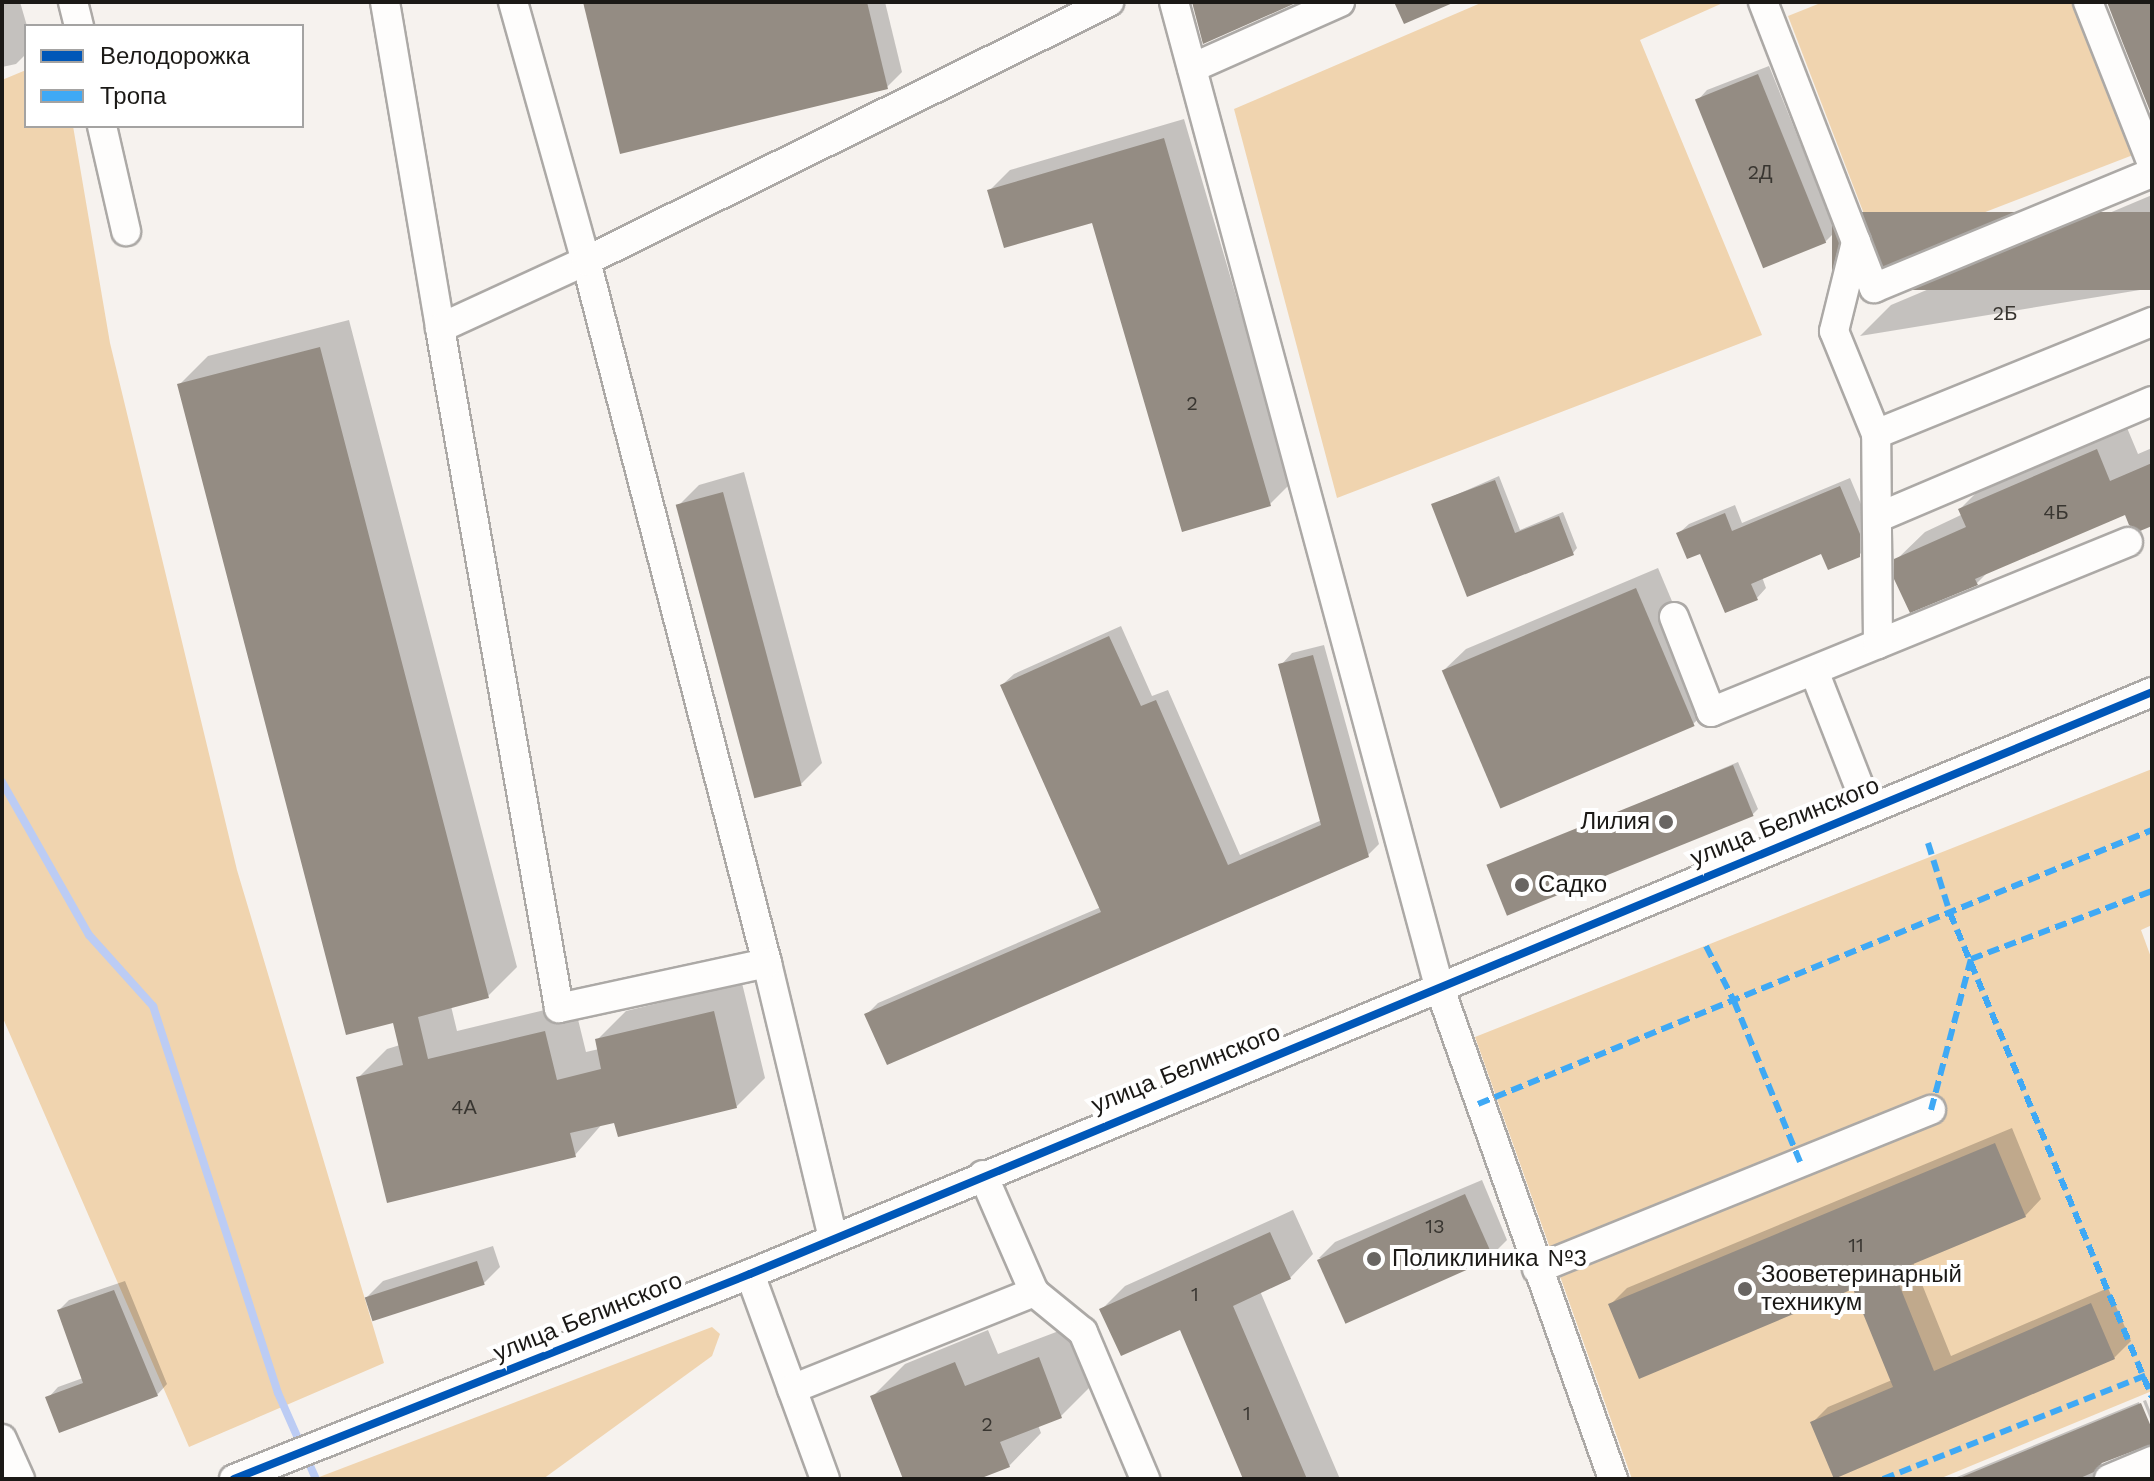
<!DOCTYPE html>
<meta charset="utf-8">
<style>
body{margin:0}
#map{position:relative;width:2154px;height:1481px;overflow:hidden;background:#f6f2ee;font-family:"Work Sans",sans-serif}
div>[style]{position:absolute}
.green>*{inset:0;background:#f0d4af}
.shadow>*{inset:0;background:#0003}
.stream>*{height:8px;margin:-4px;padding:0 4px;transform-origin:4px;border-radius:4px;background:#bcccf4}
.building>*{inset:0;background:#948c83;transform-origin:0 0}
.roads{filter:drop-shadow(2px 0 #aca9a6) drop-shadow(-2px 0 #aca9a6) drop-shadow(0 2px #aca9a6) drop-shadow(0 -2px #aca9a6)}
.minor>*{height:28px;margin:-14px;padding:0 14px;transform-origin:14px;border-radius:14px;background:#fefdfc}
.quiet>*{height:6px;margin-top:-3px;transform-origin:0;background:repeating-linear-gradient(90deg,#3fa9f5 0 12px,transparent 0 18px)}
.cycleway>*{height:8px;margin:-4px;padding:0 4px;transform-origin:4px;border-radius:4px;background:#0057b8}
.dots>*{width:22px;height:22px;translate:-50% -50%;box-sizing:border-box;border:4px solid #fff;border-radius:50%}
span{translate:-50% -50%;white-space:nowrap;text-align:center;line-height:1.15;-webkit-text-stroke:8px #fff;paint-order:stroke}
.number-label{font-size:20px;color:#393631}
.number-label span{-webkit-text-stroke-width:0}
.poi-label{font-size:24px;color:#1b1916}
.right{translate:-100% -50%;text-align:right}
.left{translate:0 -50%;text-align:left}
.street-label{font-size:24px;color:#1b1916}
.frame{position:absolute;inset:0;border:4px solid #1b1916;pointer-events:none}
.legend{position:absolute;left:24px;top:24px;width:280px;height:104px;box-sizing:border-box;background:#fff;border:2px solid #a4a3a2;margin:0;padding:10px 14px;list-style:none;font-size:24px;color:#1b1916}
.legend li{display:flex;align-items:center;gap:16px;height:40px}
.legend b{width:40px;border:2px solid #a4a3a2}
</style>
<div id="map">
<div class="green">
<i style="clip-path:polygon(1483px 2px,1725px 2px,1640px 40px,1762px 335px,1337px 498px,1234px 109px)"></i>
<i style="clip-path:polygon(1823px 2px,2074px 2px,2133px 155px,1879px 253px,1788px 16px)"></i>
<i style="clip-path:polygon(26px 70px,26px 126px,73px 126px,110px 343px,237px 870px,384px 1363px,189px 1447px,2px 1016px,2px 80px)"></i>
<i style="clip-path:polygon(2152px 769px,2152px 925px,2141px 930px,2152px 960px,2152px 1391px,1939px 1479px,1632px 1479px,1475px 1037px)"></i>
<i style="clip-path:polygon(712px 1327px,720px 1334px,712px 1356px,543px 1479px,314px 1479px)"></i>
</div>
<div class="shadow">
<i style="clip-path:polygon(20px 2px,27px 26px,26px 54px,16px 64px,2px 67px,2px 4px)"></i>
<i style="clip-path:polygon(585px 2px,885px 2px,902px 72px,887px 87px)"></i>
<i style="clip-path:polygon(1769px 66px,1836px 231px,1825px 242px,1697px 101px,1707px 90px)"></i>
<i style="clip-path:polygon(1184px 119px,1291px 483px,1270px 504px,1093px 220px,989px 191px,1010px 170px)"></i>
<i style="clip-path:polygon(2152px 195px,2152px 288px,1860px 336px,1891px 305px)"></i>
<i style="clip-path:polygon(349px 320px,517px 967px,488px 996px,451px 1006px,457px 1031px,574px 1003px,586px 1052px,599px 1049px,597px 1040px,626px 1011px,742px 983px,765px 1078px,736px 1107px,603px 1123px,575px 1155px,358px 1078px,387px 1049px,400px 1045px,394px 1021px,179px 385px,208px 356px)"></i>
<i style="clip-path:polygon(2125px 423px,2138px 454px,2152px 448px,2152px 524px,2126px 512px,1988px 572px,1977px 583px,1896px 560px,1925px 532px,1963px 514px,1960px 509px,1988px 481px)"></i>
<i style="clip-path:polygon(744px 472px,822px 763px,801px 784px,678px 506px,699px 485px)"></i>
<i style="clip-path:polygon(1499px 476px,1520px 530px,1563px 512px,1577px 548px,1573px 553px,1433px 505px)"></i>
<i style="clip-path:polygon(1850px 478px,1869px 523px,1869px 545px,1859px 555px,1822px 552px,1762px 577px,1766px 588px,1757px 598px,1679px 533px,1689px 524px,1735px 505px,1742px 523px)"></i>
<i style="clip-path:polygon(1658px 568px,1715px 703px,1693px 724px,1444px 670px,1466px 649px)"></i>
<i style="clip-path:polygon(1121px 626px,1152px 696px,1168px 690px,1240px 855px,1322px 820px,1281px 665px,1292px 653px,1324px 645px,1379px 844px,1368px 855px,867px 1014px,878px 1003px,1101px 907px,1002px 685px,1014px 674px)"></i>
<i style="clip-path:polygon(1738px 762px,1758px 809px,1753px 814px,1490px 867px)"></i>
<i style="clip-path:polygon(2012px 1128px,2041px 1199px,2025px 1216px,1913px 1262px,1951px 1356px,2108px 1288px,2131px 1341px,2114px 1358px,1812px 1423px,1828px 1407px,1892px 1380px,1854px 1287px,1610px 1305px,1627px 1288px)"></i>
<i style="clip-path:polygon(1482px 1180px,1507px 1240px,1491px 1256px,1319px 1258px,1335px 1242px)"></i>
<i style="clip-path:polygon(1293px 1210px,1313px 1254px,1290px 1278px,1260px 1291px,1340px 1479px,1245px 1479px,1181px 1327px,1101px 1310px,1125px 1286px)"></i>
<i style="clip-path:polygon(493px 1246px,500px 1267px,484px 1283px,367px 1297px,383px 1281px)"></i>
<i style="clip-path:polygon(125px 1281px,167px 1384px,157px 1395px,48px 1398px,58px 1387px,83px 1378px,59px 1310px,69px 1300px)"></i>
<i style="clip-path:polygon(1072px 1326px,1094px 1383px,1061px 1416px,1038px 1425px,1041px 1433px,1009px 1466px,974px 1479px,905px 1479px,872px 1397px,905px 1364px,988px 1330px,998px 1354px)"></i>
<i style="clip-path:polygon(2146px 1400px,2152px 1415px,2152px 1424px,2143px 1401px)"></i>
<i style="clip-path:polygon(2139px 1402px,2152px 1444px,2103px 1461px,2096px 1470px,2097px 1479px,1952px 1479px)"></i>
</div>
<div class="stream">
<i style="left:2px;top:782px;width:176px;rotate:60.4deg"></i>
<i style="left:89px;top:935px;width:96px;rotate:48deg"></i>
<i style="left:153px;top:1006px;width:407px;rotate:72.1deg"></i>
<i style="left:278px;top:1393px;width:94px;rotate:66.2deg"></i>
</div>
<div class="building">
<i style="clip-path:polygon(583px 2px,867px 2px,888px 89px,620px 154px)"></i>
<i style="clip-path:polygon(1192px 2px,1298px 2px,1203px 44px)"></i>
<i style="clip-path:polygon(1394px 2px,1455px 2px,1404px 24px)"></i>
<i style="clip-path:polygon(2107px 2px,2152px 2px,2152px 116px,2122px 41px)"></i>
<i style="left:1758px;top:74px;width:182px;height:68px;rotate:68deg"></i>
<i style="clip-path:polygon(1164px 138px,1271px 506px,1182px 532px,1092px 223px,1004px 248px,987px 190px)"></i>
<i style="left:2152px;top:212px;width:78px;height:320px;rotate:90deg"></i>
<i style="clip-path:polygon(320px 347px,489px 998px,418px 1017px,428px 1059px,545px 1031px,557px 1080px,601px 1069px,595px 1039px,714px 1011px,737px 1108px,618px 1137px,614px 1123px,570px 1133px,576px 1157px,387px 1203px,356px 1077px,403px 1065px,393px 1023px,346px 1035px,177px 384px)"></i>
<i style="clip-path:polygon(2097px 449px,2110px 481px,2152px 463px,2152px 526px,2140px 531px,2129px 525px,2125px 515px,1975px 579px,1978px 585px,1910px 613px,1894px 579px,1894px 559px,1966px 527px,1958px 509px)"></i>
<i style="clip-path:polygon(1495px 480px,1515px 533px,1559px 516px,1574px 555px,1467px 597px,1431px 504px)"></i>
<i style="clip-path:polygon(1840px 486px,1860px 534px,1860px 557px,1828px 570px,1821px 554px,1751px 584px,1758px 600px,1725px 613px,1700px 554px,1687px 559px,1676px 533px,1725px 513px,1732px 531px)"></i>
<i style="left:723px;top:492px;width:304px;height:49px;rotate:75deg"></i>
<i style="left:1636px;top:588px;width:150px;height:211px;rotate:67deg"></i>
<i style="clip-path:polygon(1109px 636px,1141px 706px,1156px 700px,1228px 865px,1321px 825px,1278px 664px,1313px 655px,1369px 857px,887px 1065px,864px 1014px,1101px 912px,1000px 685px)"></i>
<i style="left:1733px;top:765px;width:55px;height:266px;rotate:68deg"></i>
<i style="clip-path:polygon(1995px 1143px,2026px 1217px,1894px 1272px,1934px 1371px,2091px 1303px,2115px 1359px,1834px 1479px,1810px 1422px,1893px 1387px,1853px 1289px,1639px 1379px,1608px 1304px)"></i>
<i style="left:1465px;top:1194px;width:70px;height:162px;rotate:66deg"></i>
<i style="clip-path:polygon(1270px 1232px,1291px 1279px,1233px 1306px,1307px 1479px,1243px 1479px,1180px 1330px,1121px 1356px,1099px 1309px)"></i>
<i style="left:477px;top:1261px;width:25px;height:118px;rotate:72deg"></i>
<i style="clip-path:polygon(114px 1290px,158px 1396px,59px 1433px,45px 1397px,83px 1383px,57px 1310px)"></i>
<i style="clip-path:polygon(1039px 1357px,1062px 1418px,1000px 1442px,1010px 1467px,979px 1479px,903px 1479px,870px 1396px,955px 1362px,965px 1386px)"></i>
<i style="clip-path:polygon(2141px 1403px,2152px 1429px,2152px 1444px,2102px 1463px,2094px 1472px,2078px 1479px,1957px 1479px)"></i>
</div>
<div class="roads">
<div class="minor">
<i style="left:73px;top:2px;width:25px;rotate:76deg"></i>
<i style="left:385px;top:2px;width:331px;rotate:80.4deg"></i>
<i style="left:513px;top:2px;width:269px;rotate:74.3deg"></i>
<i style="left:586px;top:261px;width:725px;rotate:75.54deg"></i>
<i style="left:767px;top:963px;width:283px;rotate:76.5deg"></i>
<i style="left:1174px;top:2px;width:1019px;rotate:74.93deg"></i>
<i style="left:1439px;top:986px;width:523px;rotate:70.56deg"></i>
<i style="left:1763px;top:2px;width:307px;rotate:68.8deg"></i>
<i style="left:1874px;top:288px;width:301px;rotate:-22.5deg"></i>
<i style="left:2088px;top:2px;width:174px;rotate:68.4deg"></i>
<i style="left:1192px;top:68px;width:162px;rotate:-24deg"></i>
<i style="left:102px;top:126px;width:108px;rotate:77.1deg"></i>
<i style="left:1876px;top:434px;width:298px;rotate:-22.1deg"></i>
<i style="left:1879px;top:517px;width:297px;rotate:-23deg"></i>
<i style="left:1674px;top:617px;width:102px;rotate:68.7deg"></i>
<i style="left:1711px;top:712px;width:180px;rotate:-22.2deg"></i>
<i style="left:1878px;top:644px;width:210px;rotate:-90.5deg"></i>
<i style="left:1876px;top:434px;width:111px;rotate:-112.2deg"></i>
<i style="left:1834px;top:331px;width:92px;rotate:-76.1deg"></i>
<i style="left:1878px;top:644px;width:270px;rotate:-22.2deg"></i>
<i style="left:1814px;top:671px;width:148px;rotate:68.6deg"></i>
<i style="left:767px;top:963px;width:213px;rotate:167.8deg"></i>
<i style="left:559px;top:1008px;width:690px;rotate:-99.93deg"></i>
<i style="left:440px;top:328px;width:161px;rotate:-24.7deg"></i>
<i style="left:586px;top:261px;width:584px;rotate:-26.35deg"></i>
<i style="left:983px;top:1175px;width:128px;rotate:66.4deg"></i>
<i style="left:1034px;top:1292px;width:63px;rotate:39.2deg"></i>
<i style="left:1083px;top:1332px;width:160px;rotate:67.1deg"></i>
<i style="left:1537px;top:1269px;width:425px;rotate:-22deg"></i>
<i style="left:750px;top:1274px;width:218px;rotate:69.9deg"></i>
<i style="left:792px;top:1389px;width:261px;rotate:-21.8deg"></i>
<i style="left:2px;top:1439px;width:44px;rotate:65.8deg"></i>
<i style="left:234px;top:1479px;width:555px;rotate:-21.67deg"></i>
<i style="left:750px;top:1274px;width:1518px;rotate:-22.54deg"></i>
<i style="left:2109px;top:1479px;width:47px;rotate:-22.7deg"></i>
</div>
</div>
<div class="quiet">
<i style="left:1928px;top:843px;width:73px;rotate:72.6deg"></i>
<i style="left:1950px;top:913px;width:524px;rotate:67.35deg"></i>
<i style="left:1706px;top:946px;width:62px;rotate:63deg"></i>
<i style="left:1734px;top:1001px;width:174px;rotate:67.7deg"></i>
<i style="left:1478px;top:1104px;width:728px;rotate:-22.12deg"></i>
<i style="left:1931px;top:1110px;width:156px;rotate:-75.2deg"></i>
<i style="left:1971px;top:959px;width:193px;rotate:-20.6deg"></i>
<i style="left:1883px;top:1479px;width:289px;rotate:-21.5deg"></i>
</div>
<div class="cycleway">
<i style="left:234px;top:1479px;width:555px;rotate:-21.67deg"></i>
<i style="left:750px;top:1274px;width:1518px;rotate:-22.54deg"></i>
</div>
<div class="dots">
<i style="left:1666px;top:822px;background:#686562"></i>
<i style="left:1522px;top:885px;background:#686562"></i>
<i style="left:1374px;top:1259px;background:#686562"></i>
<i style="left:1745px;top:1289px;background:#686562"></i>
</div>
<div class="number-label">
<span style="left:1760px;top:172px">2Д</span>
<span style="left:2005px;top:313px">2Б</span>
<span style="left:1192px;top:403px">2</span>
<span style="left:2056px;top:512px">4Б</span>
<span style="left:464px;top:1107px">4А</span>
<span style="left:1435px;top:1226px">13</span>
<span style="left:1856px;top:1245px">11</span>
<span style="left:1195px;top:1294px">1</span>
<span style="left:1247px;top:1413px">1</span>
<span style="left:987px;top:1424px">2</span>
</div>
<div class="poi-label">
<span class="right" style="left:1650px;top:822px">Лилия</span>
<span class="left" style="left:1538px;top:885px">Садко</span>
<span class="left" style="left:1392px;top:1259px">Поликлиника №3</span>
<span class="left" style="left:1761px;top:1289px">Зооветеринарный<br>техникум</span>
</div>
<div class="street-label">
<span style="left:1785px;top:822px;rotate:-22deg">улица Белинского</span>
<span style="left:1186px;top:1069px;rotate:-22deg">улица Белинского</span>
<span style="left:588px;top:1317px;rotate:-22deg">улица Белинского</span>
</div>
<div class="frame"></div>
<ul class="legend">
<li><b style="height:10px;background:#0057b8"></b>Велодорожка</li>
<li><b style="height:10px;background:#3fa9f5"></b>Тропа</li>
</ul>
</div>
